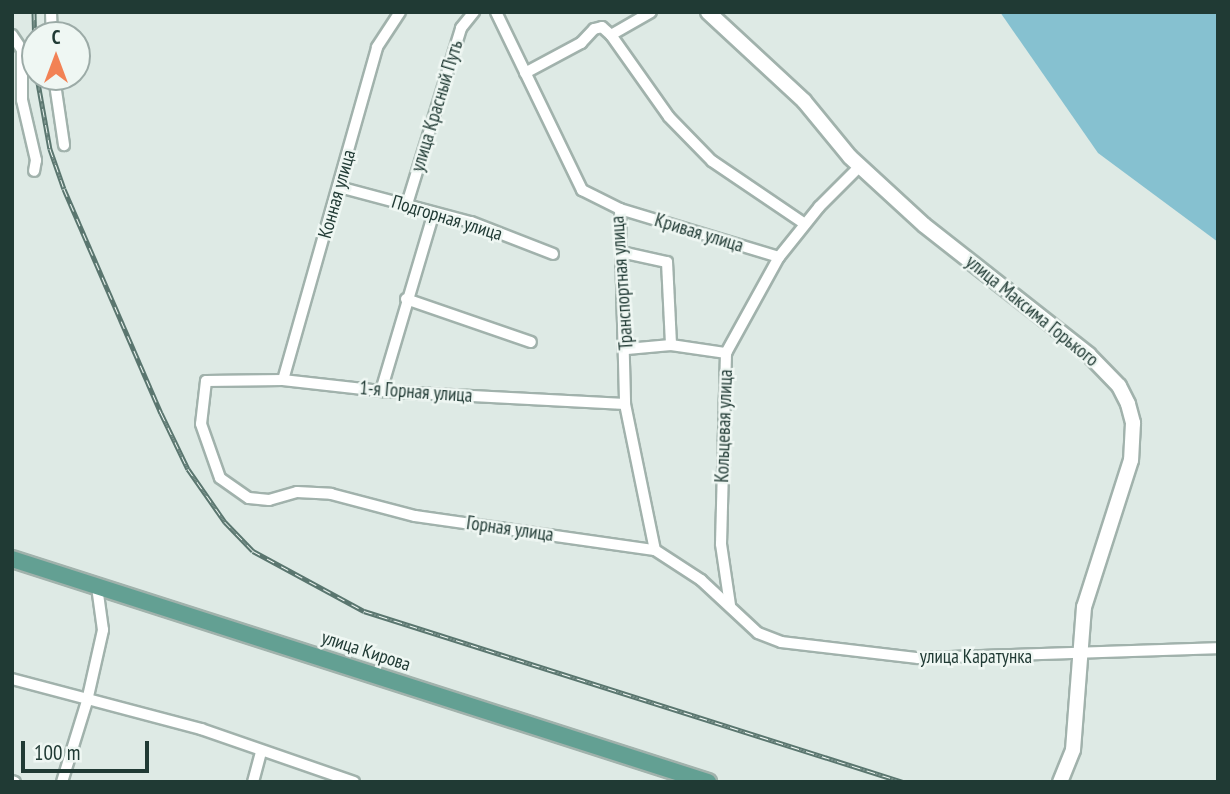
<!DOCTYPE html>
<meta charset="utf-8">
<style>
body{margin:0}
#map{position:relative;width:1230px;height:794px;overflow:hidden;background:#deeae5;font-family:"PT Sans Narrow",sans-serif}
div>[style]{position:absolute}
.water>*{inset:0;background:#86c1d0}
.roads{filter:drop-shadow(2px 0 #a1b2ac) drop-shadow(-2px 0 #a1b2ac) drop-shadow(0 2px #a1b2ac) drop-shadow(0 -2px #a1b2ac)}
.street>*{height:10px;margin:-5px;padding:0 5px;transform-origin:5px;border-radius:5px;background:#fff}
.secondary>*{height:14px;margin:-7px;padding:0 7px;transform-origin:7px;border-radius:7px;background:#fff}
.primary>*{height:16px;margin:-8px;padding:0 8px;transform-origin:8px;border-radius:8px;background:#63a093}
.rail>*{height:5px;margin-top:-2.5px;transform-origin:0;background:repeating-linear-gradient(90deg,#eff7f3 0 8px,#5a766f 0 16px);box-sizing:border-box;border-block:2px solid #5a766f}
span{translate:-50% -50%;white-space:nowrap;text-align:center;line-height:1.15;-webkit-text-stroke:5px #eff7f3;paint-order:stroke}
.street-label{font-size:19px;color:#203a34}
.frame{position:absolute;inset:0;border:14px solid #203a34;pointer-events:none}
.north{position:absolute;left:21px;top:21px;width:70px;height:70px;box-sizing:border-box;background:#eff7f3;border:2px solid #9caba7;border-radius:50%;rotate:0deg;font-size:19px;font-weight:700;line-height:28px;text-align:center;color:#203a34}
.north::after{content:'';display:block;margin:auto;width:24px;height:32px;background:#f28255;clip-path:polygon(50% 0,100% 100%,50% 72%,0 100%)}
.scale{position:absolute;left:21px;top:741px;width:128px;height:32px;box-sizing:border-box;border:4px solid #203a34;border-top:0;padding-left:9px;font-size:21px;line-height:24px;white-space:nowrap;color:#203a34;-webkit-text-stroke:5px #eff7f3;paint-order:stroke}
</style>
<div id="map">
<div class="water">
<i style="clip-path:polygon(1000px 12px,1218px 12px,1218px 242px,1098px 153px)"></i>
</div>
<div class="roads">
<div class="street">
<i style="left:51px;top:12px;width:23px;rotate:88deg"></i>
<i style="left:496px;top:12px;width:198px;rotate:64.2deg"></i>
<i style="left:582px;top:190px;width:42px;rotate:26.6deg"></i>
<i style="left:620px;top:209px;width:195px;rotate:88.5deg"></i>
<i style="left:625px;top:404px;width:149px;rotate:78.4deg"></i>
<i style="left:12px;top:35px;width:18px;rotate:56deg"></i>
<i style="left:22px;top:50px;width:50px;rotate:90deg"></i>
<i style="left:22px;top:100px;width:62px;rotate:76.9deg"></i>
<i style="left:36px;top:160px;width:11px;rotate:100deg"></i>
<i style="left:611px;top:35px;width:100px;rotate:54.7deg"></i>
<i style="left:669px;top:117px;width:62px;rotate:45.7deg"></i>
<i style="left:712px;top:161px;width:112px;rotate:34.1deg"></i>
<i style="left:525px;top:73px;width:64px;rotate:-28.2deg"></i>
<i style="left:581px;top:43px;width:19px;rotate:-47deg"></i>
<i style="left:594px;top:29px;width:8px;rotate:-14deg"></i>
<i style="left:602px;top:27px;width:12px;rotate:42deg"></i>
<i style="left:611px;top:35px;width:46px;rotate:-29.9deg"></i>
<i style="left:54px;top:77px;width:69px;rotate:81.6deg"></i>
<i style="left:339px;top:187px;width:137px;rotate:14.9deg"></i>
<i style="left:471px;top:222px;width:88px;rotate:21.3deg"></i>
<i style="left:407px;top:204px;width:184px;rotate:-72.9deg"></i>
<i style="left:461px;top:28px;width:21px;rotate:-51deg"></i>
<i style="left:620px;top:209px;width:166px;rotate:16.8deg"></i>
<i style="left:621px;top:252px;width:47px;rotate:12.3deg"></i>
<i style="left:667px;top:262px;width:83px;rotate:87.2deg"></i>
<i style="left:406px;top:299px;width:132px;rotate:19deg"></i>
<i style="left:627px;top:349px;width:44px;rotate:-5.2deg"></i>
<i style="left:671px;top:345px;width:56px;rotate:8.3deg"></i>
<i style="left:283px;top:380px;width:346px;rotate:-74.2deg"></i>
<i style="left:377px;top:47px;width:42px;rotate:-56.7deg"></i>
<i style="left:381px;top:391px;width:184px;rotate:-73.5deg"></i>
<i style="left:625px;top:404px;width:244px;rotate:-177deg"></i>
<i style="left:381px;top:391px;width:99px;rotate:-173.6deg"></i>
<i style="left:283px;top:380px;width:77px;rotate:179.3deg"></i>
<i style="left:206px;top:381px;width:43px;rotate:96.6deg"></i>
<i style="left:201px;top:424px;width:57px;rotate:70.6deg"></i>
<i style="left:220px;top:478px;width:35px;rotate:35deg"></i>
<i style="left:249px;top:498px;width:20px;rotate:6deg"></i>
<i style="left:269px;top:500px;width:29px;rotate:-16deg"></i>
<i style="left:297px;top:492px;width:34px;rotate:3deg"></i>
<i style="left:331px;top:494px;width:87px;rotate:14.7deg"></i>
<i style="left:415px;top:516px;width:242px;rotate:8.1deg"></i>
<i style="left:655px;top:550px;width:55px;rotate:33.1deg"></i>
<i style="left:701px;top:580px;width:78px;rotate:42.9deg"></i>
<i style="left:758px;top:633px;width:25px;rotate:21deg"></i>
<i style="left:781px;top:642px;width:138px;rotate:6.7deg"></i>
<i style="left:918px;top:658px;width:300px;rotate:-1.9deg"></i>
<i style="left:730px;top:605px;width:62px;rotate:-98.4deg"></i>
<i style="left:721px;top:544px;width:191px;rotate:-88.5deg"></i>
<i style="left:726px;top:353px;width:110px;rotate:-61.1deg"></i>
<i style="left:779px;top:257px;width:64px;rotate:-51.3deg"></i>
<i style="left:819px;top:207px;width:58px;rotate:-45deg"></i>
<i style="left:12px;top:679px;width:196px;rotate:14.8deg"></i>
<i style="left:201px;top:729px;width:162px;rotate:19.1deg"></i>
<i style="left:12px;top:781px;width:3px;rotate:18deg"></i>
<i style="left:62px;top:782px;width:85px;rotate:-72.8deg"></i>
<i style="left:87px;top:701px;width:73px;rotate:-77.3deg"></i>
<i style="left:103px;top:630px;width:43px;rotate:-97.9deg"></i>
<i style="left:253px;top:782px;width:30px;rotate:-75deg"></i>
</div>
<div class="secondary">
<i style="left:708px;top:12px;width:131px;rotate:42.8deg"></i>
<i style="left:804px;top:101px;width:72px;rotate:50.6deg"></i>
<i style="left:850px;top:157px;width:100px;rotate:42.6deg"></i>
<i style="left:924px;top:225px;width:210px;rotate:38.2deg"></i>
<i style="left:1089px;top:355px;width:43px;rotate:45.9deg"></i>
<i style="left:1119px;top:386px;width:20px;rotate:63deg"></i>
<i style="left:1128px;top:404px;width:20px;rotate:75deg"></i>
<i style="left:1133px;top:423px;width:37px;rotate:93deg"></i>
<i style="left:1131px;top:460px;width:154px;rotate:107.7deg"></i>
<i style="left:1084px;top:607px;width:143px;rotate:94.4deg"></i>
<i style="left:1073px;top:750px;width:35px;rotate:112deg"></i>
</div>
<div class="primary">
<i style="left:12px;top:559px;width:731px;rotate:17.77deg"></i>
</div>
</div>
<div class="rail">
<i style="left:34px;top:12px;width:41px;rotate:88.6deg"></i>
<i style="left:37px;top:77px;width:73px;rotate:79.8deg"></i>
<i style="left:50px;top:149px;width:42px;rotate:70.7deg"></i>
<i style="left:64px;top:189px;width:244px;rotate:66.6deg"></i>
<i style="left:161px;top:413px;width:62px;rotate:64.3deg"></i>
<i style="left:188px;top:469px;width:65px;rotate:55.1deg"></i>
<i style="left:225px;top:522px;width:40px;rotate:46deg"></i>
<i style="left:253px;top:551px;width:126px;rotate:28.4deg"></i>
<i style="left:364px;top:611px;width:565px;rotate:17.6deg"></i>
</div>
<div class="street-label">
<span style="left:437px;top:106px;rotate:-73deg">улица Красный Путь</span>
<span style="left:337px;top:194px;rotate:-74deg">Конная улица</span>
<span style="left:447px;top:218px;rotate:17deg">Подгорная улица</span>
<span style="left:699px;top:233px;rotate:17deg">Кривая улица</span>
<span style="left:622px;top:283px;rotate:-94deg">Транспортная улица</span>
<span style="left:1032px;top:311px;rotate:39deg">улица Максима Горького</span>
<span style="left:416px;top:392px;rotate:4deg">1-я Горная улица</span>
<span style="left:724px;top:426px;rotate:-88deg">Кольцевая улица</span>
<span style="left:510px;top:529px;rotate:8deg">Горная улица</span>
<span style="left:366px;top:651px;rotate:18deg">улица Кирова</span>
<span style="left:976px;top:657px">улица Каратунка</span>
</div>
<div class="frame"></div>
<div class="north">С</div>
<div class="scale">100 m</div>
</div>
